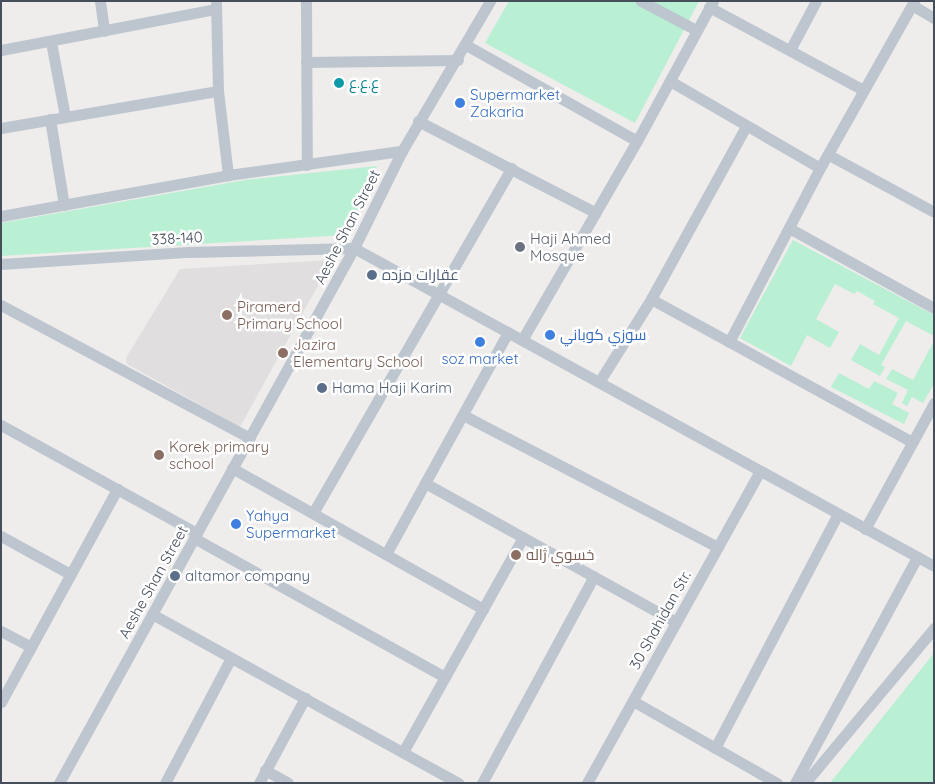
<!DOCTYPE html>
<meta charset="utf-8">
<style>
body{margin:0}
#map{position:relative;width:935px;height:784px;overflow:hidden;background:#efecec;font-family:Quicksand,Cairo,sans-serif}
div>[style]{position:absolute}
.education>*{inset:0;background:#e0dede}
.green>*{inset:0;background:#b9efd2}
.minor>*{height:11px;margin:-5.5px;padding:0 5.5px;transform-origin:5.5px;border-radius:5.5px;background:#bdc6cf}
.dots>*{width:14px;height:14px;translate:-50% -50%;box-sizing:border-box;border:2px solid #fff;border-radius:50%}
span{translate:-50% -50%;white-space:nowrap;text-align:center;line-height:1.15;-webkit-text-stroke:5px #fff;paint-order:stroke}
.culture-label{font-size:15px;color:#0d838f}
.left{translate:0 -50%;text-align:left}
.shop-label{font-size:15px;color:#366cbe}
.street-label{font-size:15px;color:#454e5a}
.worship-label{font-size:15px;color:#5b616d}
.service-label{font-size:15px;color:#4e5e75}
.education-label{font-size:15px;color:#785e54}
.frame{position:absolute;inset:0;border:2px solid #454e5a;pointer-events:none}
</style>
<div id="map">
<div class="education">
<i style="clip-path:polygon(332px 260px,240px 427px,127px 364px,126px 358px,180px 269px)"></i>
</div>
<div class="green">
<i style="clip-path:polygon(509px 1px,699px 1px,635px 123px,485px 43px)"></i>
<i style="clip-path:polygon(377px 166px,346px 235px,1px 256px,1px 223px,245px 180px)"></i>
<i style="clip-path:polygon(793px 240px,934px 315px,934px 336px,906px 321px,881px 365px,885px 367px,880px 376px,851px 360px,860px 344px,879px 355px,899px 318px,873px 304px,875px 301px,857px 291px,854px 294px,835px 284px,816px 319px,839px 332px,830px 348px,807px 335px,791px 366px,740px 338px)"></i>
<i style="clip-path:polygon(934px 341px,934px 384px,923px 403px,912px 397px,907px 406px,902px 403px,908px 390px,886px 379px,892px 369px,913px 380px)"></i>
<i style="clip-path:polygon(839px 373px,869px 389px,874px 381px,898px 393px,892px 404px,909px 413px,904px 424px,831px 387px)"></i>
<i style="clip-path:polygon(934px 653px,934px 783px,830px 783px)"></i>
</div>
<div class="minor">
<i style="left:100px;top:1px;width:30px;rotate:82deg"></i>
<i style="left:306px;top:1px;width:164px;rotate:89.7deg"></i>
<i style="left:641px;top:1px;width:62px;rotate:27.8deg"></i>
<i style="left:216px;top:3px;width:88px;rotate:88.7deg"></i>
<i style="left:218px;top:91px;width:85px;rotate:83.2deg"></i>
<i style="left:912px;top:5px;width:26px;rotate:31deg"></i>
<i style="left:709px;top:7px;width:175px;rotate:28.3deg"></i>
<i style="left:51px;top:42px;width:75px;rotate:79.3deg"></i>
<i style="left:466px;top:45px;width:196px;rotate:29.3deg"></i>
<i style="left:1px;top:50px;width:219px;rotate:-10.8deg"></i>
<i style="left:790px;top:50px;width:55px;rotate:-62deg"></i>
<i style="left:306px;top:62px;width:152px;rotate:-0.8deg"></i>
<i style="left:670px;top:81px;width:173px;rotate:30.1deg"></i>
<i style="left:50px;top:119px;width:87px;rotate:80.8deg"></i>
<i style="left:418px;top:121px;width:200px;rotate:27.3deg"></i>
<i style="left:1px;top:128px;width:220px;rotate:-9.7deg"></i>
<i style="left:829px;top:155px;width:119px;rotate:28.5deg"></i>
<i style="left:1px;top:216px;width:231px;rotate:-10.2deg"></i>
<i style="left:228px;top:175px;width:176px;rotate:-7.9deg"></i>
<i style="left:789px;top:228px;width:166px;rotate:28.9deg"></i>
<i style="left:1px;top:264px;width:188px;rotate:-3.7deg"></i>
<i style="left:189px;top:252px;width:165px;rotate:-1.4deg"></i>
<i style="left:354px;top:248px;width:661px;rotate:28.73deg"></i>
<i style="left:651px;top:299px;width:298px;rotate:28.7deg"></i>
<i style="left:1px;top:305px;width:282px;rotate:28.1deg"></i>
<i style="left:522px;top:340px;width:230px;rotate:-60deg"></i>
<i style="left:637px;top:141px;width:159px;rotate:-61.5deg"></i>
<i style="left:729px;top:342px;width:196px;rotate:-62.4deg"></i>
<i style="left:820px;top:168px;width:192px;rotate:-60.6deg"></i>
<i style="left:599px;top:382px;width:98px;rotate:-57.9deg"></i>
<i style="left:651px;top:299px;width:197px;rotate:-61.2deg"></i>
<i style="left:463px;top:415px;width:287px;rotate:27.4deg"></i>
<i style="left:1px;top:425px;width:224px;rotate:28.9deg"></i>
<i style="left:232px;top:468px;width:288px;rotate:29.3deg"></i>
<i style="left:425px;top:483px;width:287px;rotate:29deg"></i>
<i style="left:313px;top:513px;width:398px;rotate:-60.1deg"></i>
<i style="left:865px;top:529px;width:144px;rotate:-61.3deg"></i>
<i style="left:1px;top:536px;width:79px;rotate:28.8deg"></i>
<i style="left:194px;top:538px;width:287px;rotate:29deg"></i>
<i style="left:386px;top:554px;width:253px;rotate:-61.2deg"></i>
<i style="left:152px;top:614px;width:350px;rotate:28.9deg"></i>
<i style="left:1px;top:631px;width:34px;rotate:28deg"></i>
<i style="left:633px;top:701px;width:166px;rotate:29.7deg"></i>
<i style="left:1px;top:702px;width:243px;rotate:-61.4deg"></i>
<i style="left:715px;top:748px;width:264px;rotate:-62.3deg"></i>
<i style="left:403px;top:752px;width:246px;rotate:-60.8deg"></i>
<i style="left:265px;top:770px;width:26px;rotate:29deg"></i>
<i style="left:59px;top:783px;width:611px;rotate:-61.13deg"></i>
<i style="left:354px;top:248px;width:108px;rotate:-63.7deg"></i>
<i style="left:402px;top:151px;width:174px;rotate:-59.6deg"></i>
<i style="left:165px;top:783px;width:141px;rotate:-62.2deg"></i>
<i style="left:259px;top:783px;width:97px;rotate:-61.6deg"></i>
<i style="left:482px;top:783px;width:235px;rotate:-61.6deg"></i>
<i style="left:587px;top:783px;width:357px;rotate:-61deg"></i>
<i style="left:795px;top:783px;width:257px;rotate:-61.6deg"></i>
<i style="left:805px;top:783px;width:202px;rotate:-50.2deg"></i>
</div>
<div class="dots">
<i style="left:339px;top:83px;background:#0f9aa8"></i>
<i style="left:460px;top:103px;background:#3f7fe0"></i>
<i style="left:520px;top:247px;background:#6b7280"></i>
<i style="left:372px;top:275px;background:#5c6f8a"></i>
<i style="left:227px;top:315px;background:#8d6e63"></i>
<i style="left:550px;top:335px;background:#3f7fe0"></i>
<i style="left:480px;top:342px;background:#3f7fe0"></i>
<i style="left:283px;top:353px;background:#8d6e63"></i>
<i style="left:322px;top:388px;background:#5c6f8a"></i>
<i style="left:159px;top:455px;background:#8d6e63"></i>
<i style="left:236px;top:524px;background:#3f7fe0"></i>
<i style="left:516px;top:555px;background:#8d6e63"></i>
<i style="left:175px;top:576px;background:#5c6f8a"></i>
</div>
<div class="culture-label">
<span class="left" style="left:349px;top:83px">ع.ع.ع</span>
</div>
<div class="shop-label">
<span class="left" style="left:470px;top:103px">Supermarket<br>Zakaria</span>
<span class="left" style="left:560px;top:335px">سوزي كوباني</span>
<span style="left:480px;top:359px">soz market</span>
<span class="left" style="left:246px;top:524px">Yahya<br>Supermarket</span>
</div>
<div class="street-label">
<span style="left:347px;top:227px;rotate:-63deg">Aeshe Shan Street</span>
<span style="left:177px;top:238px;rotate:-3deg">338-140</span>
<span style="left:153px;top:582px;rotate:-61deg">Aeshe Shan Street</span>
<span style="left:660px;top:620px;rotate:-61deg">30 Shahidan Str.</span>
</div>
<div class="worship-label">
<span class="left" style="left:530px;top:247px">Haji Ahmed<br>Mosque</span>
</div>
<div class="service-label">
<span class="left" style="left:382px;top:275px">عقارات مزده</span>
<span class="left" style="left:332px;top:388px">Hama Haji Karim</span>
<span class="left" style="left:185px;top:576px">altamor company</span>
</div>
<div class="education-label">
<span class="left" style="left:237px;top:315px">Piramerd<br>Primary School</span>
<span class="left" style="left:293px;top:353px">Jazira<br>Elementary School</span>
<span class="left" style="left:169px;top:455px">Korek primary<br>school</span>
<span class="left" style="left:526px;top:555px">خسوي ژاله</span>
</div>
<div class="frame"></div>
</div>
